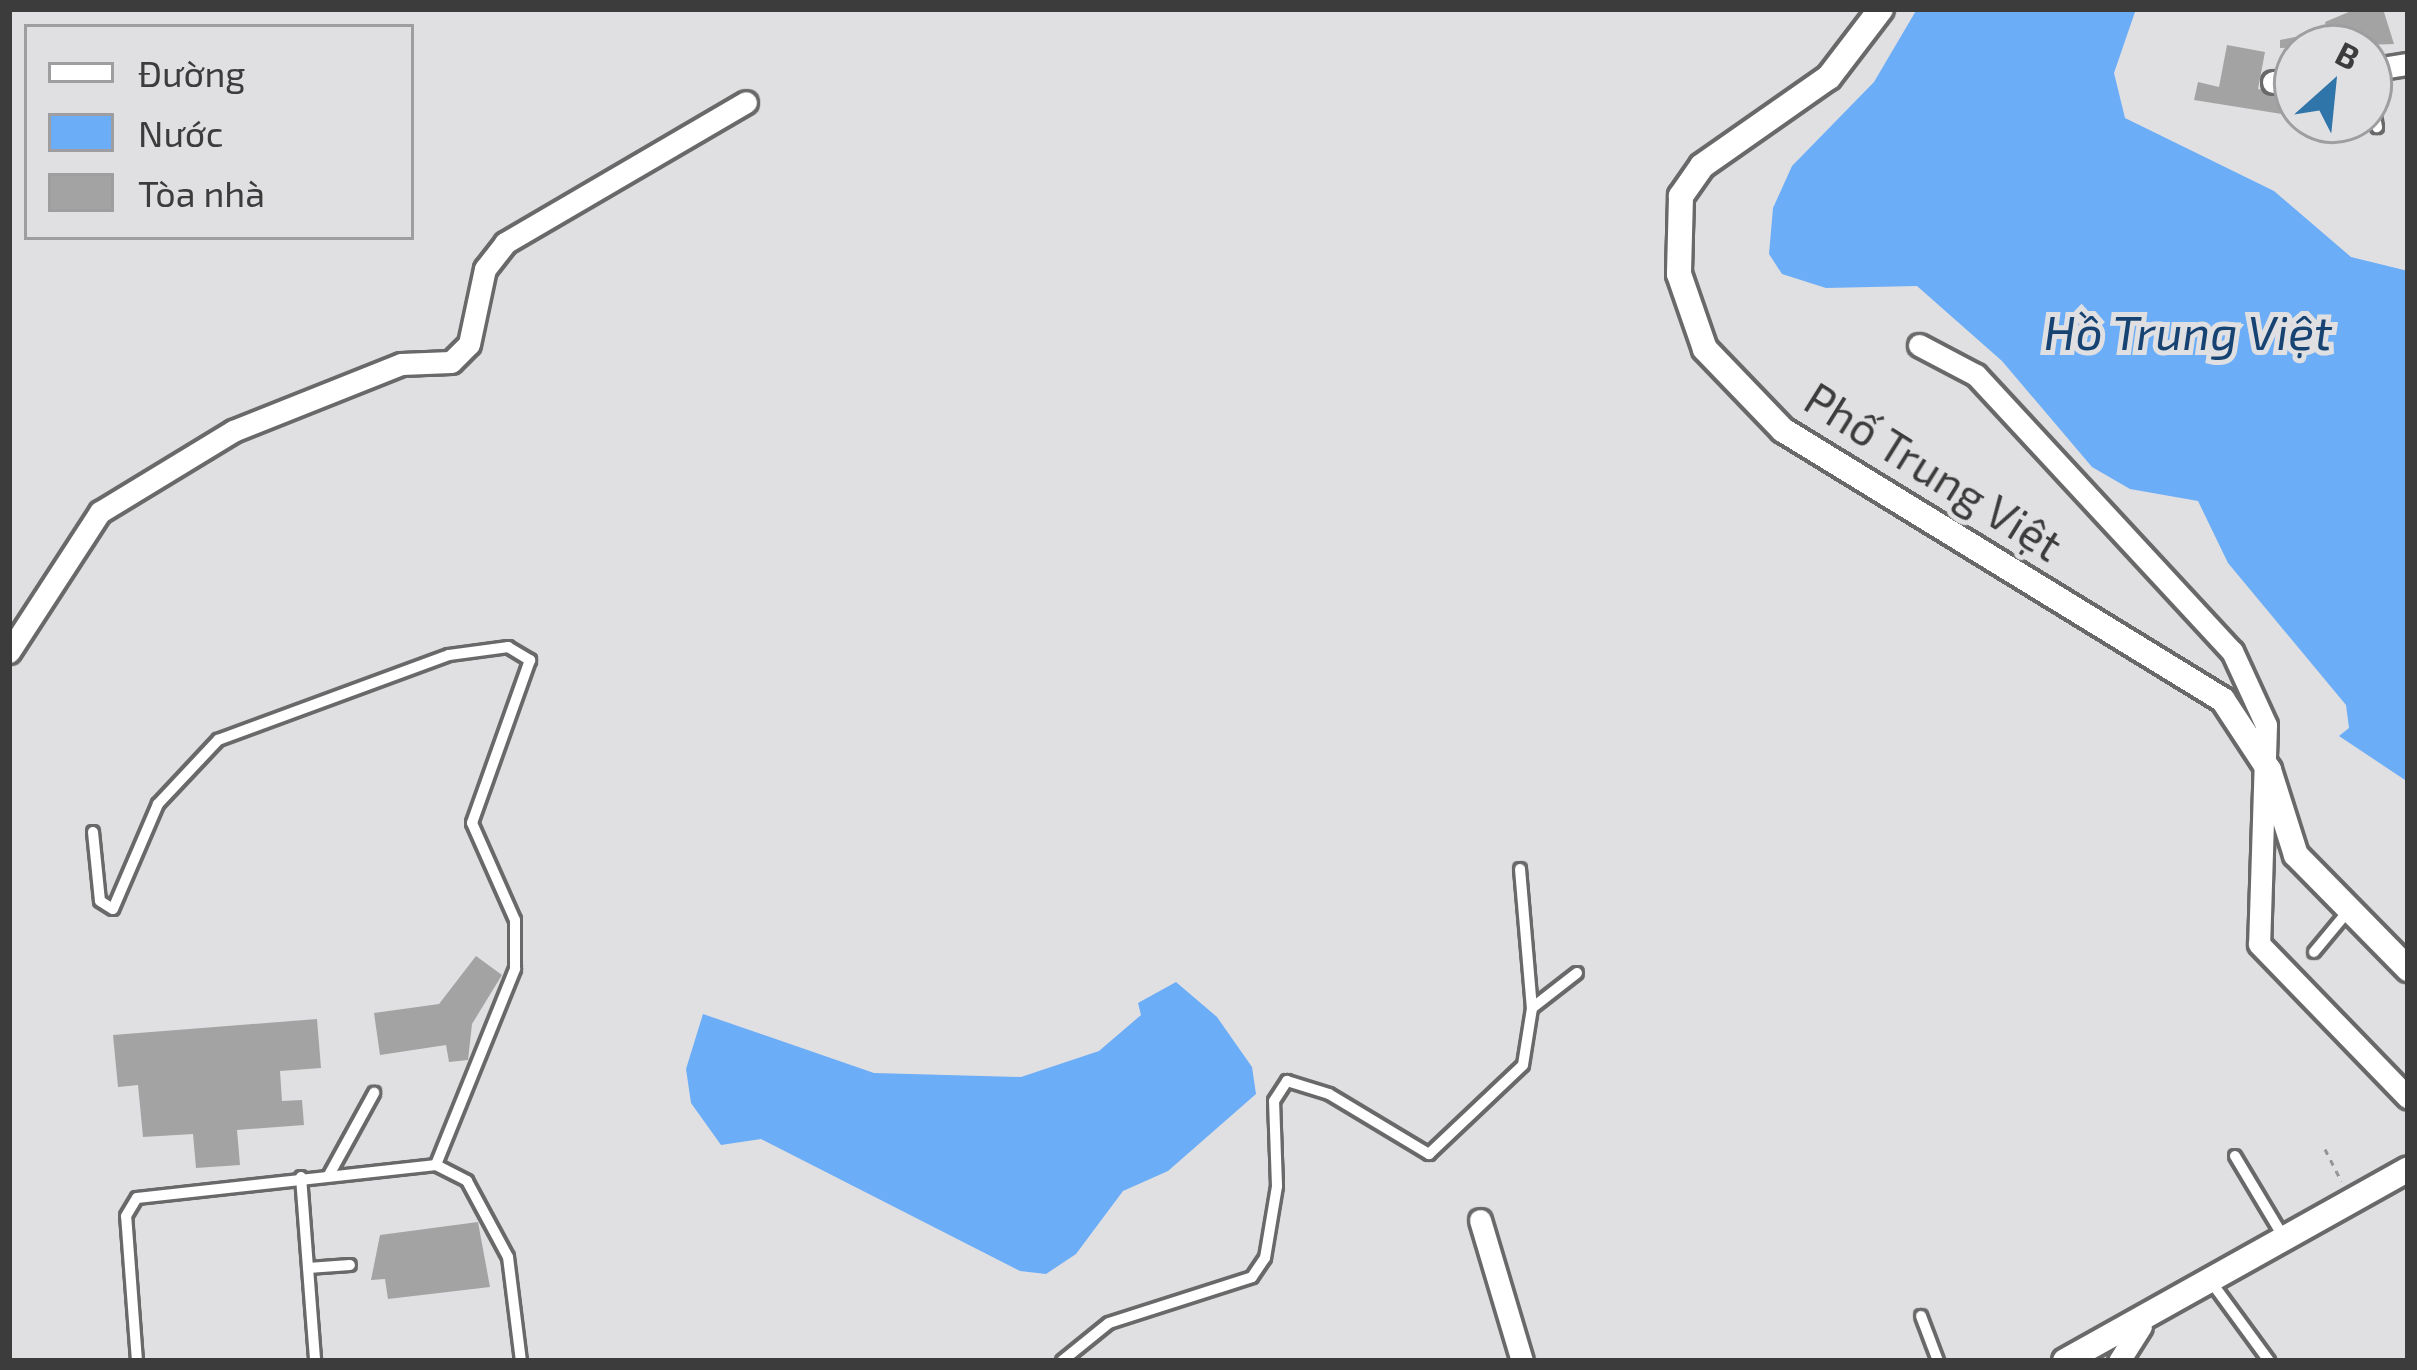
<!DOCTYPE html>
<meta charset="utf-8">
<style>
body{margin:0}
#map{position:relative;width:2417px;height:1370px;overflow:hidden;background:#e0e0e2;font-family:"Exo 2",sans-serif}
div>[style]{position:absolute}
.water>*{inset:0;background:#6cadf7}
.building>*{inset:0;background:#a3a3a4}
.path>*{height:3px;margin-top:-1.5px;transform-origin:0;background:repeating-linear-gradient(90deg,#959596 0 6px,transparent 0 12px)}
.roads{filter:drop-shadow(3px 0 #69696a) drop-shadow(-3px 0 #69696a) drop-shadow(0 3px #69696a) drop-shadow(0 -3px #69696a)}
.service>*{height:10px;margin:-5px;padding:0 5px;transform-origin:5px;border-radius:5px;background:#fff}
.minor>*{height:21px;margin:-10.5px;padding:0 10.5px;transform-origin:10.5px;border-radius:10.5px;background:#fff}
.tertiary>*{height:24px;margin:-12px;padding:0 12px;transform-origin:12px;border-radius:12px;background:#fff}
span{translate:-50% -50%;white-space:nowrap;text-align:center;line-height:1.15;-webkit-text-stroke:10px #e0e0e2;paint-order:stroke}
.street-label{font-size:45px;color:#3c3c3c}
.water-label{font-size:48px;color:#164372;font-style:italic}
.frame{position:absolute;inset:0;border:12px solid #3c3c3c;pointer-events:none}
.legend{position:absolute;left:24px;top:24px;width:390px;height:216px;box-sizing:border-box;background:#e0e0e2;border:3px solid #9e9ea0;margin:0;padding:15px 21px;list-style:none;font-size:36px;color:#3c3c3c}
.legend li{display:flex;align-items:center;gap:24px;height:60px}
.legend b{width:60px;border:3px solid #9e9ea0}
.north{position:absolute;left:2273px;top:24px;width:120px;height:120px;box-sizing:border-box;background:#e0e0e2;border:3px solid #9e9ea0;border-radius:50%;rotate:27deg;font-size:33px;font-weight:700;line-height:48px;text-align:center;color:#3c3c3c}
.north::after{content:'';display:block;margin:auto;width:42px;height:54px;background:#2f75aa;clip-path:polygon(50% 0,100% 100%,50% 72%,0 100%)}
</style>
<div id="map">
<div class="water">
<i style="clip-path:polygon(1917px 9px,2136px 9px,2114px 73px,2125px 118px,2274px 191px,2351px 257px,2408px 271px,2408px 782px,2339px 736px,2349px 728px,2346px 705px,2228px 563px,2198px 501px,2130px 489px,2092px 467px,2002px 361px,1917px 286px,1826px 288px,1782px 274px,1769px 254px,1773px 208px,1792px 166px,1874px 82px)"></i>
<i style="clip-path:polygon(1176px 982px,1217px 1017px,1252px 1067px,1256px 1094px,1168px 1171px,1123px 1191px,1076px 1254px,1046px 1274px,1020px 1271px,761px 1139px,721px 1145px,691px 1103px,686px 1069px,703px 1014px,874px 1073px,1021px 1077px,1099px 1051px,1141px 1015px,1138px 1003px)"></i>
</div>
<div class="building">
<i style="clip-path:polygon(2356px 9px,2383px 9px,2394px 44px,2280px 48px,2280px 40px,2327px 31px,2325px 22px)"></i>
<i style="clip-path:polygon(2227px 45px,2265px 52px,2258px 89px,2297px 96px,2295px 116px,2194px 100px,2198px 82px,2219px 87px)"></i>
<i style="clip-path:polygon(476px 956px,502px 975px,472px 1024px,468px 1060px,449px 1062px,446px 1045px,380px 1055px,374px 1013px,439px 1004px)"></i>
<i style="clip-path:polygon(317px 1019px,321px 1068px,280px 1071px,282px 1101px,302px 1100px,304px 1125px,237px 1130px,240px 1165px,196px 1168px,193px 1134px,143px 1137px,138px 1085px,118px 1087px,113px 1035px)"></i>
<i style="clip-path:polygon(478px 1222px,490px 1287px,388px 1299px,385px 1279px,371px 1280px,380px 1235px)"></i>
</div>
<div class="path">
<i style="left:2325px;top:1149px;width:36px;rotate:63deg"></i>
</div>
<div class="roads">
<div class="service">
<i style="left:2369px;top:83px;width:45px;rotate:79.7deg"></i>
<i style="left:93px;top:832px;width:69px;rotate:84.2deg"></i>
<i style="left:100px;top:901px;width:15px;rotate:32deg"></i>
<i style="left:113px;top:909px;width:114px;rotate:-66.8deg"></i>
<i style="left:158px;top:804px;width:88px;rotate:-46.8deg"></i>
<i style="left:218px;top:740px;width:246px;rotate:-20.2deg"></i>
<i style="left:449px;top:655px;width:60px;rotate:-7.7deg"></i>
<i style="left:508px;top:647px;width:26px;rotate:31deg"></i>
<i style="left:530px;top:660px;width:173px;rotate:109.6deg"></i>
<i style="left:472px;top:823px;width:106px;rotate:66.1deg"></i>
<i style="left:515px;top:920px;width:49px;rotate:90deg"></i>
<i style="left:515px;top:969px;width:211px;rotate:112deg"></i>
<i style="left:1520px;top:869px;width:140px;rotate:85.1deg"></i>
<i style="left:2314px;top:952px;width:55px;rotate:-50.2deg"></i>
<i style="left:2235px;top:1156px;width:96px;rotate:59.1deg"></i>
<i style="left:329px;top:1175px;width:94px;rotate:-61.2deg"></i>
<i style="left:301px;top:1177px;width:185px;rotate:85.6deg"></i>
<i style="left:308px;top:1268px;width:42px;rotate:-4.1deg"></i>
<i style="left:2212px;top:1283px;width:97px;rotate:53.8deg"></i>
<i style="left:1921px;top:1316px;width:48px;rotate:69.3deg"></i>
<i style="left:137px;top:1361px;width:145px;rotate:-94.3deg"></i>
<i style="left:126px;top:1216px;width:21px;rotate:-59deg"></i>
<i style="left:137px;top:1198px;width:301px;rotate:-6.3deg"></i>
<i style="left:436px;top:1165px;width:35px;rotate:27deg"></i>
<i style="left:467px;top:1181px;width:86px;rotate:61.7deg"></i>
<i style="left:508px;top:1257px;width:105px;rotate:82.9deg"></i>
<i style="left:1062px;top:1361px;width:60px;rotate:-39deg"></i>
<i style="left:1109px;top:1323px;width:150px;rotate:-17.8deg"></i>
<i style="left:1252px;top:1277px;width:23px;rotate:-56deg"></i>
<i style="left:1265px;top:1258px;width:73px;rotate:-80.5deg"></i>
<i style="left:1277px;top:1186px;width:85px;rotate:-92deg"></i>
<i style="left:1274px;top:1101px;width:24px;rotate:-57deg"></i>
<i style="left:1287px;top:1081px;width:44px;rotate:17.2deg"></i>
<i style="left:1329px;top:1094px;width:117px;rotate:31deg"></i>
<i style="left:1429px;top:1154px;width:129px;rotate:-43.4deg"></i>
<i style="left:1523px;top:1065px;width:58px;rotate:-81deg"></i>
<i style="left:1532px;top:1008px;width:57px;rotate:-37.9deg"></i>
</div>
<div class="minor">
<i style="left:2369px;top:70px;width:39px;rotate:-9deg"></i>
<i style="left:2273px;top:82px;width:24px;rotate:-2deg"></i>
<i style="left:1919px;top:345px;width:64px;rotate:27.8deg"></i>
<i style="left:1976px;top:375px;width:376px;rotate:47.2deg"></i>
<i style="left:2232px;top:651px;width:81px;rotate:65.3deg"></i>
<i style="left:2266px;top:725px;width:219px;rotate:91.8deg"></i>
<i style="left:2259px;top:944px;width:214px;rotate:45.9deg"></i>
<i style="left:9px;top:652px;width:167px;rotate:-57deg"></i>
<i style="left:100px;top:512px;width:156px;rotate:-31.3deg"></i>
<i style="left:233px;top:431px;width:181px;rotate:-21.7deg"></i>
<i style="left:401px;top:364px;width:50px;rotate:-2.3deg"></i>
<i style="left:451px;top:362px;width:25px;rotate:-45deg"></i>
<i style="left:469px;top:344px;width:77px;rotate:-78deg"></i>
<i style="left:485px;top:269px;width:33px;rotate:-52deg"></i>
<i style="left:505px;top:243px;width:279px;rotate:-30.3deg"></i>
<i style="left:1480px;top:1220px;width:147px;rotate:73.4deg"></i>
<i style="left:2119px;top:1361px;width:41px;rotate:-57.8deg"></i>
</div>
<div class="tertiary">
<i style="left:1881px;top:9px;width:86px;rotate:127.4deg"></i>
<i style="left:1829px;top:77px;width:155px;rotate:145deg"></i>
<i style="left:1702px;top:166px;width:37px;rotate:125deg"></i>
<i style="left:1681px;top:196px;width:78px;rotate:91.5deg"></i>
<i style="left:1679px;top:274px;width:79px;rotate:70.9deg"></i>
<i style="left:1705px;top:349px;width:112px;rotate:46.1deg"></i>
<i style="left:1783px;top:430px;width:516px;rotate:31.53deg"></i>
<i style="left:2223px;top:700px;width:84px;rotate:56.7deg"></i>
<i style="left:2269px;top:770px;width:89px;rotate:72.4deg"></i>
<i style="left:2296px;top:855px;width:160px;rotate:45.5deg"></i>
<i style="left:2065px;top:1361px;width:393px;rotate:-29.2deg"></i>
</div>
</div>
<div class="street-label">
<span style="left:1934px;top:471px;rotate:32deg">Phố Trung Việt</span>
</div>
<div class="water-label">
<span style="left:2188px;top:332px">Hồ Trung Việt</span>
</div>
<div class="frame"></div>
<ul class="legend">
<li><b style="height:15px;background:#fff"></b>Đường</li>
<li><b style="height:33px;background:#6cadf7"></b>Nước</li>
<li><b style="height:33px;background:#a3a3a4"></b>Tòa nhà</li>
</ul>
<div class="north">B</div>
</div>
